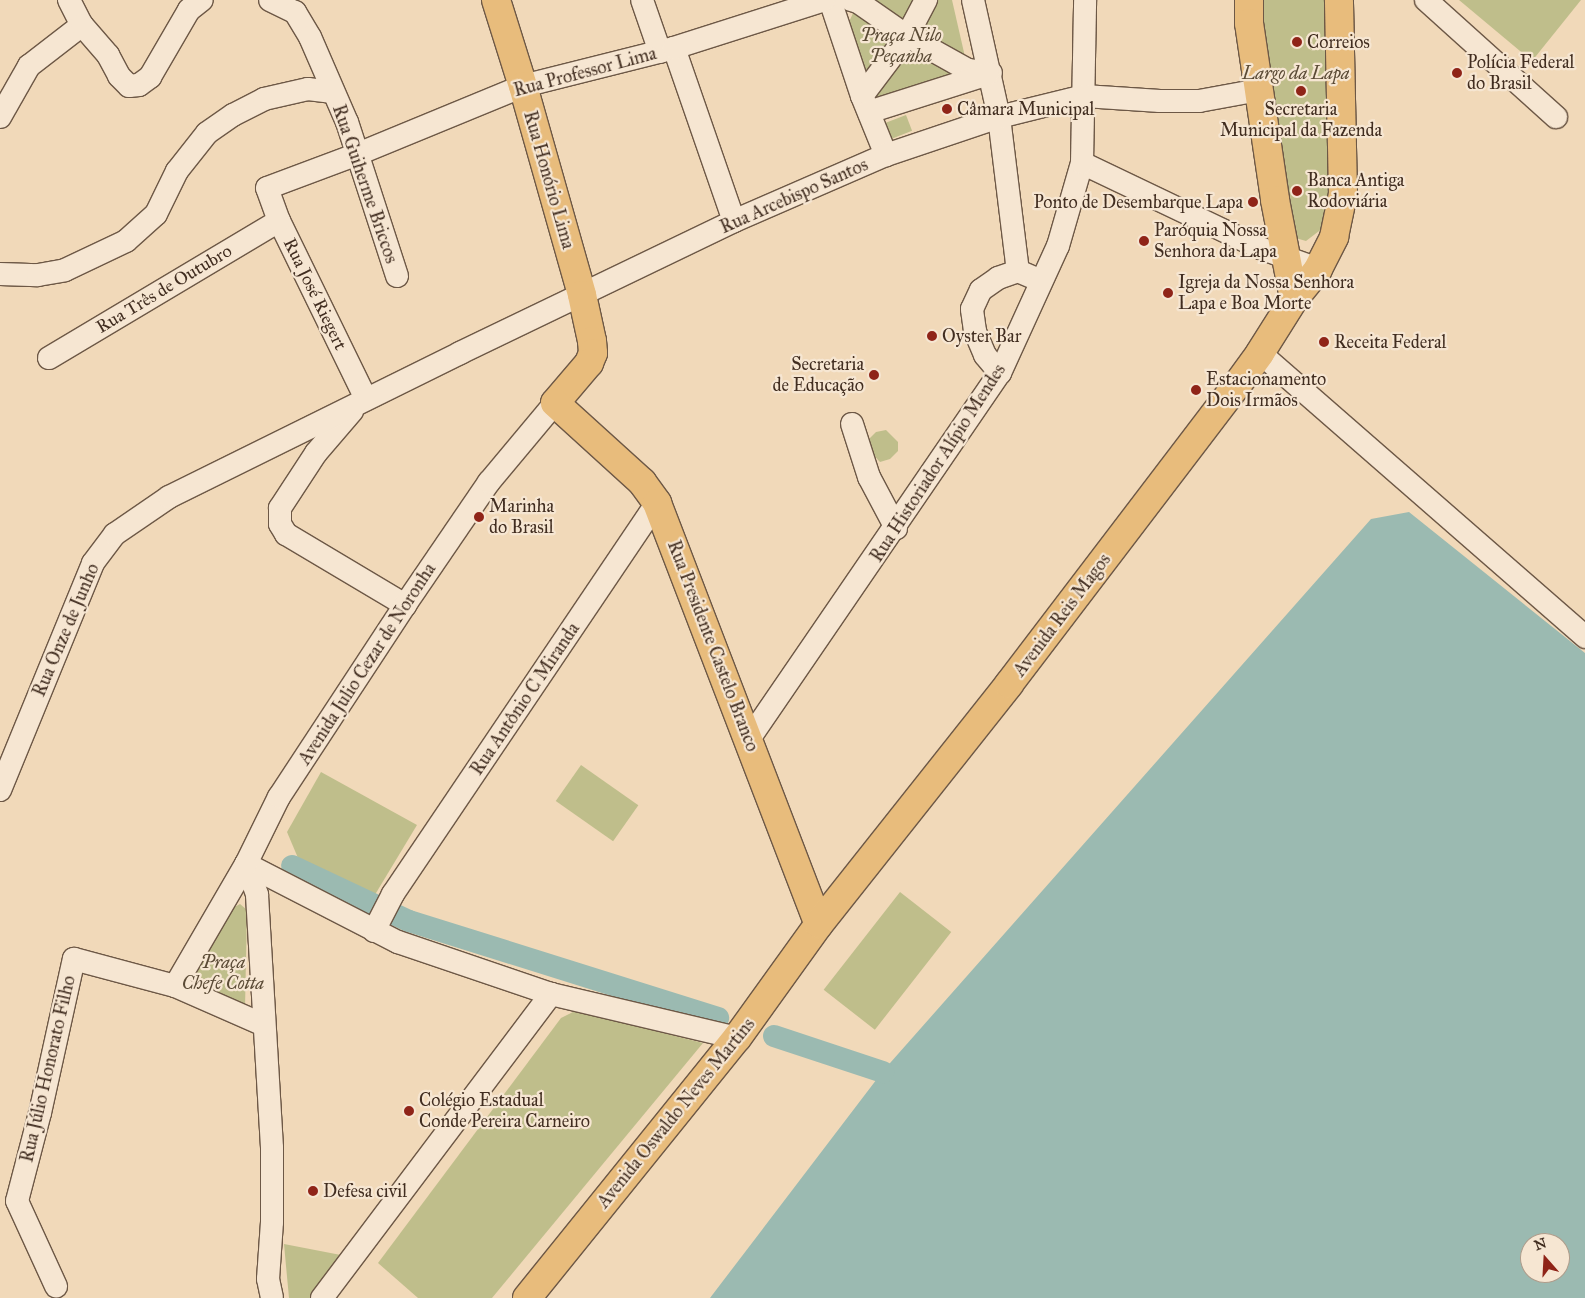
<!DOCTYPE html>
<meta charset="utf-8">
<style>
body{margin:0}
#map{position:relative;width:1585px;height:1298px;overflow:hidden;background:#f1d9b9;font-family:"IM FELL Great Primer",serif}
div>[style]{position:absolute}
.green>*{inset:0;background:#bfbe8b;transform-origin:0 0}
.water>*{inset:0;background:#9bbab1}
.canal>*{height:22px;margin:-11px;padding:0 11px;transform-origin:11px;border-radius:11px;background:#9bbab1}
.roads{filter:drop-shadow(1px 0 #6d5846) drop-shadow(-1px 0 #6d5846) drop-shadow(0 1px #6d5846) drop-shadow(0 -1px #6d5846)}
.minor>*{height:22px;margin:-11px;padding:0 11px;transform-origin:11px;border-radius:11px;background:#f6e6d2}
.major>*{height:28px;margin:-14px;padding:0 14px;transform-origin:14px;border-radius:14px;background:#e8bc7c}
.dots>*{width:14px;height:14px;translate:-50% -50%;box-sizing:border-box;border:2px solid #f6e6d2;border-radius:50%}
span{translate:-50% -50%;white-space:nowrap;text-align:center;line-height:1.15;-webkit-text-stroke:4.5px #f6e6d2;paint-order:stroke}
.park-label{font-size:18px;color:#5a4a35;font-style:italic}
.poi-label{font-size:18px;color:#412d20}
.left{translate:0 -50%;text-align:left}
.right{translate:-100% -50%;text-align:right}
.street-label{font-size:18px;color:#412d20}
.north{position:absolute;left:1520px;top:1233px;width:50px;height:50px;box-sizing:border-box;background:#f6e6d2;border:1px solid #ae9c8b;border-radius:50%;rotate:341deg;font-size:14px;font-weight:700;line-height:20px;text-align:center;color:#412d20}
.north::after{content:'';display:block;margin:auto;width:18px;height:22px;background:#8f2418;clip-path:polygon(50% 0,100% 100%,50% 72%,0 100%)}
</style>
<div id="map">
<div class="green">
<i style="clip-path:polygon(862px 0,952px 0,968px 70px,870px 105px,845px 31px,858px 2px)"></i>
<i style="clip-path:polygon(1257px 0,1326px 0,1331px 72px,1329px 213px,1323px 228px,1306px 241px,1292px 237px)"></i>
<i style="clip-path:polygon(1459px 0,1581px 0,1532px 61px)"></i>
<i style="left:906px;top:115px;width:17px;height:28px;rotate:69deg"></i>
<i style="clip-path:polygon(886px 430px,898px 442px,898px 451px,890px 459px,880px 462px,868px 449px,870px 438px,876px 432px)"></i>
<i style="left:581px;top:765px;width:70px;height:44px;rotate:35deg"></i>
<i style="clip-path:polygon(321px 772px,417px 825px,373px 898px,298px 858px,287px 832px)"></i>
<i style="left:900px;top:892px;width:65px;height:124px;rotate:38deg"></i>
<i style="clip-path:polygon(240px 904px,247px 910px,245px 1008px,190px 984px,231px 909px)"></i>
<i style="clip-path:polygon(575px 1011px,703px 1043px,492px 1298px,418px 1298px,378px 1263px,561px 1018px)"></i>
<i style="clip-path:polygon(284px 1244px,346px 1256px,316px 1298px,289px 1298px)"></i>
</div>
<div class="water">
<i style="clip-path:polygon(evenodd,1409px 512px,1585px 653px,1585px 1298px,710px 1298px,883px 1071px,1371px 519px,1409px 512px,1530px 1243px,1560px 1243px,1560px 1273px,1530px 1273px,1530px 1243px)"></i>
</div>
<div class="canal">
<i style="left:292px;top:866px;width:129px;rotate:25.2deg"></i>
<i style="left:409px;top:921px;width:324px;rotate:17.4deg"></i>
<i style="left:774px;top:1036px;width:115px;rotate:18.3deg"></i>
</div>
<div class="roads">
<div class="minor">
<i style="left:69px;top:0;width:28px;rotate:63deg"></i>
<i style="left:270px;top:0;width:28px;rotate:26deg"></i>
<i style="left:295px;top:12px;width:29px;rotate:59deg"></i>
<i style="left:310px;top:37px;width:93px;rotate:66.5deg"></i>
<i style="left:347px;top:122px;width:162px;rotate:72deg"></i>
<i style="left:642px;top:0;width:55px;rotate:70.9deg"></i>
<i style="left:830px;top:0;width:101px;rotate:71.6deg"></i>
<i style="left:862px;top:96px;width:64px;rotate:67.9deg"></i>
<i style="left:851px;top:0;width:7px;rotate:16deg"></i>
<i style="left:858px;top:2px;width:60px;rotate:34.8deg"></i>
<i style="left:907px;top:36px;width:70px;rotate:29.1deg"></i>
<i style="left:968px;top:70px;width:23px;rotate:7deg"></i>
<i style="left:973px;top:0;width:120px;rotate:77.5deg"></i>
<i style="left:999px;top:117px;width:155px;rotate:83deg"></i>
<i style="left:1018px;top:271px;width:25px;rotate:23deg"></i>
<i style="left:1426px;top:0;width:175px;rotate:42deg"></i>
<i style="left:674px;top:48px;width:183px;rotate:70.9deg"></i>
<i style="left:862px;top:96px;width:75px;rotate:-53.1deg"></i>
<i style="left:907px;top:36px;width:41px;rotate:-62.2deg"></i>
<i style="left:869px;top:112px;width:125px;rotate:-17.7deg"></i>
<i style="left:0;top:117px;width:59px;rotate:-60.4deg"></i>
<i style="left:29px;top:66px;width:67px;rotate:-37.7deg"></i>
<i style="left:82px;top:25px;width:40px;rotate:49deg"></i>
<i style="left:108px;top:55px;width:24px;rotate:62deg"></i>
<i style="left:119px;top:76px;width:14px;rotate:45deg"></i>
<i style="left:129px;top:86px;width:10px;rotate:-6deg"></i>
<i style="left:139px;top:85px;width:14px;rotate:-36deg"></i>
<i style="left:150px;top:77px;width:78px;rotate:-59.8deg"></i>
<i style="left:189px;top:10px;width:16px;rotate:-38deg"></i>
<i style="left:1082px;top:163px;width:197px;rotate:25.5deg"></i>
<i style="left:1260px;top:248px;width:62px;rotate:19.9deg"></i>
<i style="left:0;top:274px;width:38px;rotate:2deg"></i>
<i style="left:38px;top:275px;width:27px;rotate:-10deg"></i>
<i style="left:65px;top:270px;width:68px;rotate:-25.4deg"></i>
<i style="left:126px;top:241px;width:40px;rotate:-42deg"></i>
<i style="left:156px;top:214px;width:48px;rotate:-64deg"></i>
<i style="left:177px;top:171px;width:48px;rotate:-51.7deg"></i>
<i style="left:207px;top:133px;width:32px;rotate:-35deg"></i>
<i style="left:233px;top:115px;width:35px;rotate:-27deg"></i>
<i style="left:264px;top:99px;width:45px;rotate:-12.8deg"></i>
<i style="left:308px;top:89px;width:25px;rotate:7deg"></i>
<i style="left:1260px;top:353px;width:432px;rotate:41.1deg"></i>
<i style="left:49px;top:358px;width:268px;rotate:-30.8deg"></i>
<i style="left:1000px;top:373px;width:23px;rotate:-130deg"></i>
<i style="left:985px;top:355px;width:26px;rotate:-113deg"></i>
<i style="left:975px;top:331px;width:22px;rotate:-98deg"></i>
<i style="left:972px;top:309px;width:21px;rotate:-65deg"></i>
<i style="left:981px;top:290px;width:21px;rotate:-35deg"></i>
<i style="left:998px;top:278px;width:21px;rotate:-19deg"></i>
<i style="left:366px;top:399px;width:198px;rotate:-116deg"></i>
<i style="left:279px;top:221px;width:35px;rotate:-110deg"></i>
<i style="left:267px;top:188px;width:97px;rotate:-20.5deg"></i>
<i style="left:358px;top:154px;width:178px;rotate:-22.4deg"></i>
<i style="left:523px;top:86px;width:156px;rotate:-14.1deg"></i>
<i style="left:674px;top:48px;width:157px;rotate:-17.7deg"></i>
<i style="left:352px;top:411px;width:55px;rotate:130.6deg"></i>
<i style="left:316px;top:453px;width:66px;rotate:123.2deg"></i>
<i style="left:280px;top:508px;width:16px;rotate:90deg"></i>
<i style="left:280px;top:524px;width:12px;rotate:59deg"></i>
<i style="left:286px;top:534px;width:139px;rotate:30.8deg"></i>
<i style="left:852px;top:424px;width:56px;rotate:72.2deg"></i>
<i style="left:869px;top:477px;width:58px;rotate:62.1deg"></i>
<i style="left:749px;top:739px;width:444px;rotate:-55.6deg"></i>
<i style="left:1000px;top:373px;width:140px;rotate:-65.5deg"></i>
<i style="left:1058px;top:246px;width:86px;rotate:-73.9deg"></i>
<i style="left:1082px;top:163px;width:163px;rotate:-88.9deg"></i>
<i style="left:0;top:790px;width:245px;rotate:-67.7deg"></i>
<i style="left:93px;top:563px;width:36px;rotate:-53deg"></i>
<i style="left:115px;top:534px;width:65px;rotate:-34.4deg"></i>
<i style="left:169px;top:497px;width:325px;rotate:-26.3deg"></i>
<i style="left:460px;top:353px;width:304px;rotate:-25.7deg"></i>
<i style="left:734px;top:221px;width:166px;rotate:-23.5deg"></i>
<i style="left:886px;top:155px;width:119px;rotate:-18.6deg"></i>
<i style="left:999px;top:117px;width:88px;rotate:-13.9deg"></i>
<i style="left:1084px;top:96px;width:76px;rotate:3.8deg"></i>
<i style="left:1160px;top:101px;width:39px"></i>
<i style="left:1199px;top:101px;width:61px;rotate:-10.4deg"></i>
<i style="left:246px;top:864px;width:171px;rotate:27.2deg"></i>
<i style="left:398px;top:942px;width:162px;rotate:18.8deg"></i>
<i style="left:551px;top:994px;width:191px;rotate:13.3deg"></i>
<i style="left:246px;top:864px;width:33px;rotate:70deg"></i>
<i style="left:257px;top:895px;width:253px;rotate:86.6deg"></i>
<i style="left:272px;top:1148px;width:74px;rotate:90deg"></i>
<i style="left:272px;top:1222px;width:57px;rotate:94deg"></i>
<i style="left:268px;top:1279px;width:19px;rotate:78deg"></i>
<i style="left:374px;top:931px;width:42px;rotate:-62.8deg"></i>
<i style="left:393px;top:894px;width:472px;rotate:-56deg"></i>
<i style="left:175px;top:986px;width:141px;rotate:-59.8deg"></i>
<i style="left:246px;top:864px;width:75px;rotate:-63.8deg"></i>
<i style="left:279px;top:797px;width:230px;rotate:-56.7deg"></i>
<i style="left:405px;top:605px;width:149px;rotate:-55.7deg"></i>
<i style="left:489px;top:482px;width:103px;rotate:-50.1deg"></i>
<i style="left:17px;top:1201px;width:91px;rotate:-75.4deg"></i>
<i style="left:40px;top:1113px;width:158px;rotate:-77.6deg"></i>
<i style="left:74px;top:959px;width:105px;rotate:15deg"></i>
<i style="left:175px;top:986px;width:97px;rotate:23.7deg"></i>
<i style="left:17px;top:1201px;width:94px;rotate:65.4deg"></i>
<i style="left:322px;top:1298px;width:381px;rotate:-53deg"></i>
</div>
<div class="major">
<i style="left:496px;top:0;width:90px;rotate:72.6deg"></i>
<i style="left:523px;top:86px;width:217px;rotate:74.2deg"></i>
<i style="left:582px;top:295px;width:47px;rotate:77.7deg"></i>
<i style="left:592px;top:341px;width:12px;rotate:85deg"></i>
<i style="left:593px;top:353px;width:11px;rotate:112deg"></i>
<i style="left:589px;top:363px;width:52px;rotate:130.4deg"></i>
<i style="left:555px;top:403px;width:118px;rotate:42.2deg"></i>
<i style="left:642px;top:482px;width:26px;rotate:54deg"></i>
<i style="left:657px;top:503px;width:451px;rotate:69deg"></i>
<i style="left:1249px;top:0;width:23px;rotate:90deg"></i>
<i style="left:1249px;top:23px;width:179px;rotate:81.6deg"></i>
<i style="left:1275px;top:200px;width:101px;rotate:79.1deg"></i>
<i style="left:527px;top:1298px;width:334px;rotate:-51.1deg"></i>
<i style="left:737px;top:1038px;width:140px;rotate:-54.3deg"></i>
<i style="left:819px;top:924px;width:306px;rotate:-51.6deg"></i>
<i style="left:1009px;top:684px;width:376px;rotate:-52.7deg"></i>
<i style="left:1237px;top:385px;width:39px;rotate:-54deg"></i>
<i style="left:1260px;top:353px;width:64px;rotate:-57.8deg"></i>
<i style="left:1294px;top:299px;width:38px;rotate:-51deg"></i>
<i style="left:1318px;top:269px;width:36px;rotate:-63deg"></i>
<i style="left:1334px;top:237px;width:44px;rotate:-78.2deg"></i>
<i style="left:1343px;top:194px;width:194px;rotate:-91.2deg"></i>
</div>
</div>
<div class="dots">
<i style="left:1297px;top:42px;background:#8f2418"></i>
<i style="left:1457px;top:73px;background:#8f2418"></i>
<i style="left:1301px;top:91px;background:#8f2418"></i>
<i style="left:947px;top:109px;background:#8f2418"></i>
<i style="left:1297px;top:191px;background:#8f2418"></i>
<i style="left:1253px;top:202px;background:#8f2418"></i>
<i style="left:1144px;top:241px;background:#8f2418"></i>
<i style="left:1168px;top:293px;background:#8f2418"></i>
<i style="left:932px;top:336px;background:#8f2418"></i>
<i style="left:1324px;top:342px;background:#8f2418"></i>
<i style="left:874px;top:375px;background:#8f2418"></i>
<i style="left:1196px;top:390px;background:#8f2418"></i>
<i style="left:479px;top:517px;background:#8f2418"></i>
<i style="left:409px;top:1111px;background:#8f2418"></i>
<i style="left:313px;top:1191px;background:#8f2418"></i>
</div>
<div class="park-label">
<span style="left:901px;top:46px">Praça Nilo<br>Peçanha</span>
<span style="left:1296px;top:73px">Largo da Lapa</span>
<span style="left:223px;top:973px">Praça<br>Chefe Cotta</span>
</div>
<div class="poi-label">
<span class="left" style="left:1307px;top:42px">Correios</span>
<span class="left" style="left:1467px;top:73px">Polícia Federal<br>do Brasil</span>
<span class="left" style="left:957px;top:109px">Câmara Municipal</span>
<span style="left:1301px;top:120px">Secretaria<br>Municipal da Fazenda</span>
<span class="left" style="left:1307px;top:191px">Banca Antiga<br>Rodoviária</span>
<span class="right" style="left:1243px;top:202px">Ponto de Desembarque Lapa</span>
<span class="left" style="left:1154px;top:241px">Paróquia Nossa<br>Senhora da Lapa</span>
<span class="left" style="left:1178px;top:293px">Igreja da Nossa Senhora<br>Lapa e Boa Morte</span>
<span class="left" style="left:942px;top:336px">Oyster Bar</span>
<span class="left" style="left:1334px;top:342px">Receita Federal</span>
<span class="right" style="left:864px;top:375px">Secretaria<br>de Educação</span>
<span class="left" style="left:1206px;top:390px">Estacionamento<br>Dois Irmãos</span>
<span class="left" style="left:489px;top:517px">Marinha<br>do Brasil</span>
<span class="left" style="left:419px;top:1111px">Colégio Estadual<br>Conde Pereira Carneiro</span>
<span class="left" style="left:323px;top:1191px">Defesa civil</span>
</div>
<div class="street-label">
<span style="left:585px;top:72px;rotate:-15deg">Rua Professor Lima</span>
<span style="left:549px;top:180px;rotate:74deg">Rua Honório Lima</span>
<span style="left:365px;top:184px;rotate:71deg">Rua Guiherme Briccos</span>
<span style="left:794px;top:196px;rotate:-24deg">Rua Arcebispo Santos</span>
<span style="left:164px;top:289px;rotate:-31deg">Rua Três de Outubro</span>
<span style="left:315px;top:294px;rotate:64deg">Rua José Riegert</span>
<span style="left:938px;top:463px;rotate:-57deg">Rua Historiador Alípio Mendes</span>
<span style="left:1062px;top:615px;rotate:-53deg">Avenida Reis Magos</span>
<span style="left:66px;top:630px;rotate:-67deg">Rua Onze de Junho</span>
<span style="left:713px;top:646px;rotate:69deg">Rua Presidente Castelo Branco</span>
<span style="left:367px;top:664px;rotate:-57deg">Avenida Julio Cezar de Noronha</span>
<span style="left:525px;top:699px;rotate:-56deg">Rua Antônio C Miranda</span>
<span style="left:48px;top:1069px;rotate:-77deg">Rua Júlio Honorato Filho</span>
<span style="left:676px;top:1113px;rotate:-51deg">Avenida Oswaldo Neves Martins</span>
</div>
<div class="north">N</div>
</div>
